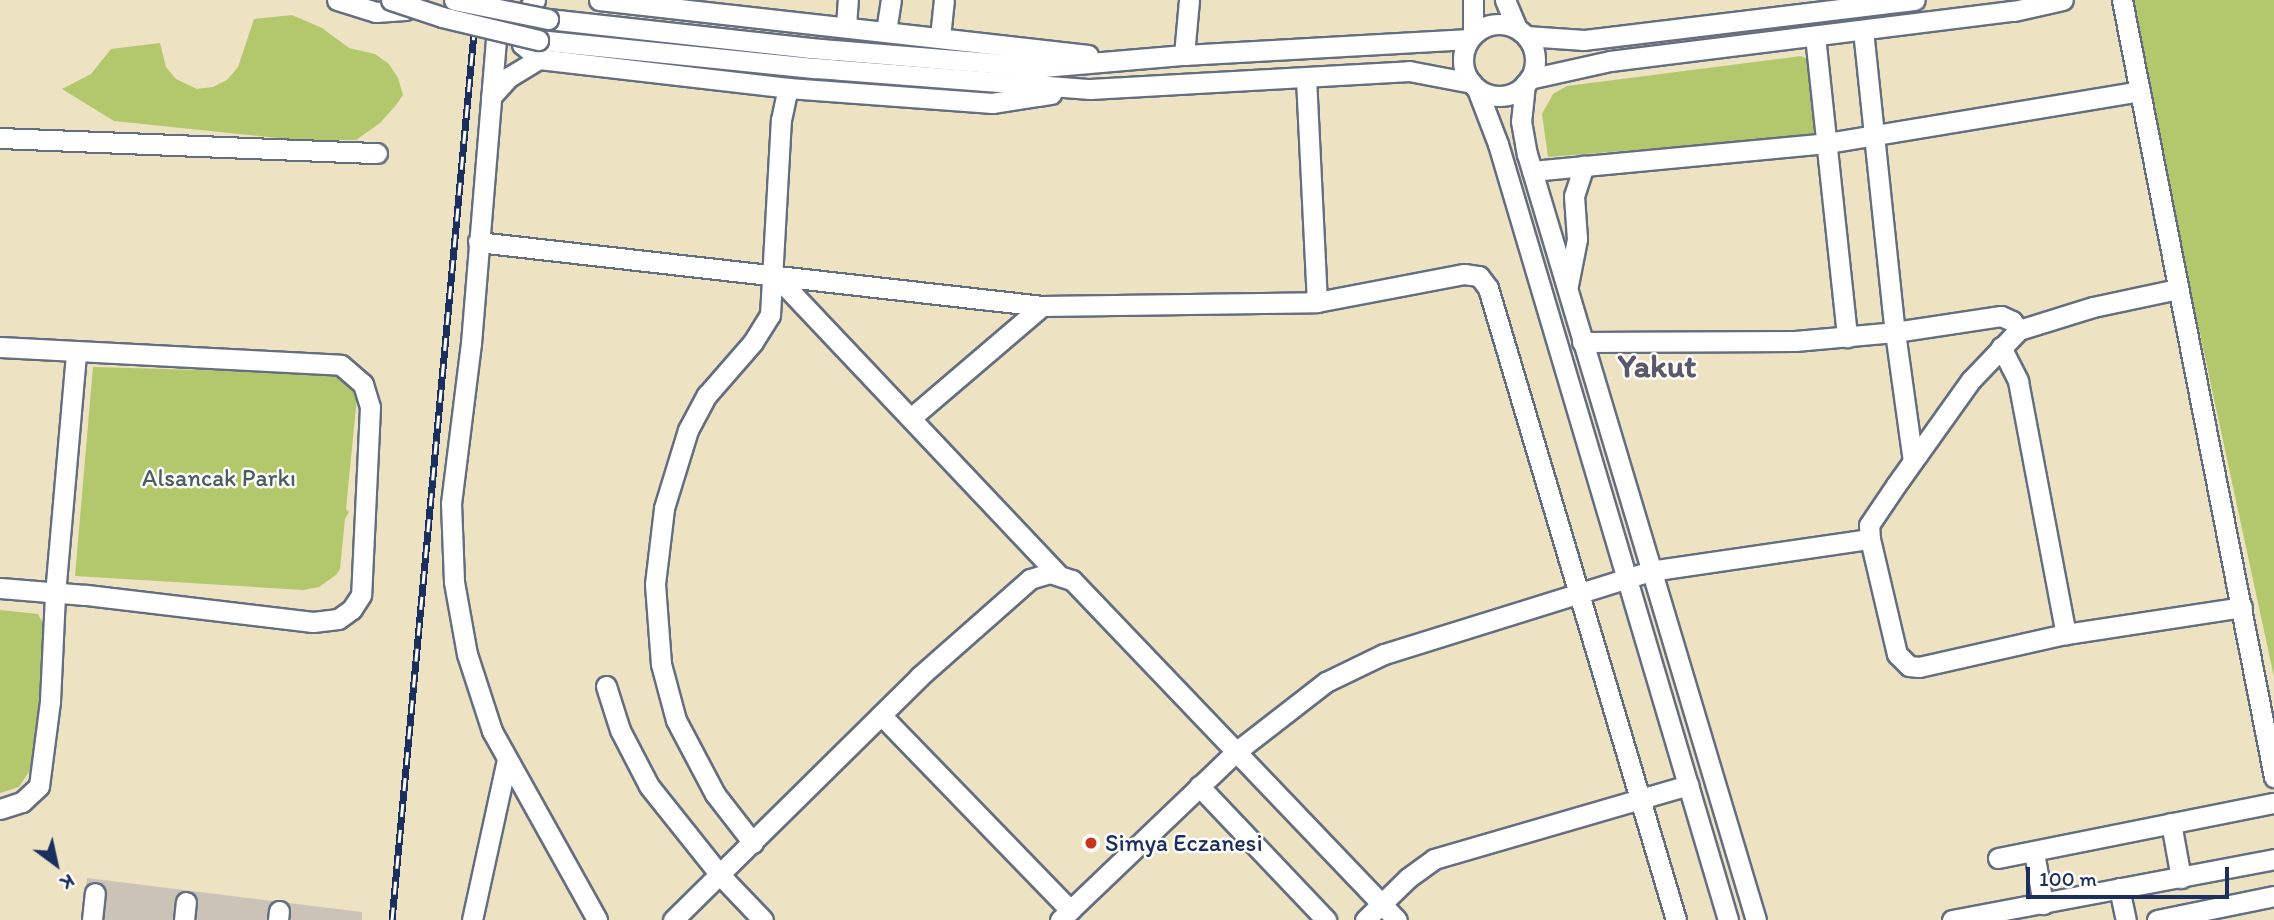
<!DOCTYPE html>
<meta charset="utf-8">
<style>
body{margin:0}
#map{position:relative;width:2274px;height:920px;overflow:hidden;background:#ede2c2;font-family:Itim,sans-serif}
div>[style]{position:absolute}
.industrial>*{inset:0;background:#cbc3b8}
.green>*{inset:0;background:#b3c86c}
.roads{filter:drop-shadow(2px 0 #646e81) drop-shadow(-2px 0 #646e81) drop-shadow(0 2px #646e81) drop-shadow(0 -2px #646e81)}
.minor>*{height:19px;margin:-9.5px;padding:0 9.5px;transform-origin:9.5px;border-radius:9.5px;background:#fff}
.minor>.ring{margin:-9.5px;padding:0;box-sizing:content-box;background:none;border:19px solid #fff;border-radius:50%}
.rail>*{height:7px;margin-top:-3.5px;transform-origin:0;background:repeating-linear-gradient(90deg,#fdfcf7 0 13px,#1b2f5e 0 26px);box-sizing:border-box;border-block:2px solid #1b2f5e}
.bridges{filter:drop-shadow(2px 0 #646e81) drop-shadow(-2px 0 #646e81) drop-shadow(0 2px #646e81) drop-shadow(0 -2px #646e81)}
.minor-bridge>*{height:19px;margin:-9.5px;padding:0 9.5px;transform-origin:9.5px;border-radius:9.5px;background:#fff}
.dots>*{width:19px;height:19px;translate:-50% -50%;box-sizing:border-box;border:4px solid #fdfcf7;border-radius:50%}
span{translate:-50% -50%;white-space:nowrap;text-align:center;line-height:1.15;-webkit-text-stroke:5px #fdfcf7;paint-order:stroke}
.park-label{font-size:24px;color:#495d62}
.poi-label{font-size:24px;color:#1b2f5e}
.left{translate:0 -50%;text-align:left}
.district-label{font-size:32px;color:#59596b;font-weight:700}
.north{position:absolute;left:21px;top:829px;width:70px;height:70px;-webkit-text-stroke:5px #fdfcf7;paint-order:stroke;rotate:147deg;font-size:19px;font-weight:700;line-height:28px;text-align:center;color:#1b2f5e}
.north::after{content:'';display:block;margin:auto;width:24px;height:32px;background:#1b2f5e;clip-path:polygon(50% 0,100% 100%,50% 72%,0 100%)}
.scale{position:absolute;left:2026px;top:867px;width:203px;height:32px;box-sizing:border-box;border:4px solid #1b2f5e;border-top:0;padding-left:9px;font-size:21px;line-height:24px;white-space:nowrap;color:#1b2f5e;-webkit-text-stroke:5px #fdfcf7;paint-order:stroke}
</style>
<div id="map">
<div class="industrial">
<i style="clip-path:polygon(87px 878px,362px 912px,362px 920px,83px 920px)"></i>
</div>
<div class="green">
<i style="clip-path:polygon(2128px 0,2274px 0,2274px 677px)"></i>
<i style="clip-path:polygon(292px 15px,322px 28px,349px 48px,375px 54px,389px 64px,398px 78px,403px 95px,396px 105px,380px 123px,356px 140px,297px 140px,114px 121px,62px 89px,91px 74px,111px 49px,160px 43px,166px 67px,176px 79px,197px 89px,213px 87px,227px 80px,238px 67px,254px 19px)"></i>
<i style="clip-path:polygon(1801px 56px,1810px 60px,1820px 135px,1548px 157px,1542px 114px,1553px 94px,1567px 86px)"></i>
<i style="clip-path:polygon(93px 367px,341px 374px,357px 397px,346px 509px,349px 512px,345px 519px,340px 569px,336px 575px,319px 587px,303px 590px,75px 576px)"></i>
<i style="clip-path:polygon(0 610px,38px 614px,46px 629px,32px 767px,19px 787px,0 793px)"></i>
</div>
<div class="roads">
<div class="minor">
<i style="left:337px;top:0;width:41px;rotate:17.1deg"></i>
<i style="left:376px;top:12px;width:29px;rotate:-4deg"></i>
<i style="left:405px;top:10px;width:13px;rotate:-51deg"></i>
<i style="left:535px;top:0;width:30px;rotate:127deg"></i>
<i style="left:517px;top:24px;width:21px;rotate:76deg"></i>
<i style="left:522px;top:44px;width:23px;rotate:41deg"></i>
<i style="left:599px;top:0;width:492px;rotate:6.4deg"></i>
<i style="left:1473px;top:0;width:35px;rotate:90deg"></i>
<i style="left:1505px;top:0;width:30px;rotate:67deg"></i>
<i style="left:2122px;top:0;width:792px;rotate:78.93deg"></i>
<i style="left:498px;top:15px;width:329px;rotate:94.7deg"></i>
<i style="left:471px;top:343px;width:161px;rotate:97.1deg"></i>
<i style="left:451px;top:503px;width:79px;rotate:87.8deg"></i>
<i style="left:454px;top:582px;width:73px;rotate:79.8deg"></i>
<i style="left:467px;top:654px;width:81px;rotate:72deg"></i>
<i style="left:492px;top:731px;width:216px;rotate:60.9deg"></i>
<i style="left:548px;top:19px;width:264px;rotate:6.3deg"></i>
<i style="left:810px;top:48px;width:234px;rotate:4.7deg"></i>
<i style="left:1043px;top:67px;width:142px;rotate:-4.9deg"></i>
<i style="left:1184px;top:55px;width:286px;rotate:-3.2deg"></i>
<i class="ring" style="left:1463px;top:24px;width:53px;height:53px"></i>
<i style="left:846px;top:26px;width:26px;rotate:-86deg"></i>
<i style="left:1863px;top:30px;width:304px;rotate:84deg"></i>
<i style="left:1895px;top:332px;width:130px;rotate:82.1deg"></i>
<i style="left:886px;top:31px;width:31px;rotate:-81deg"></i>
<i style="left:1526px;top:36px;width:58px;rotate:3.9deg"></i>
<i style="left:1584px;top:40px;width:333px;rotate:-6.9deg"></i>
<i style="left:1815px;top:36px;width:303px;rotate:83.9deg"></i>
<i style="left:940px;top:37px;width:37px;rotate:-84deg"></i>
<i style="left:538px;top:40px;width:279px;rotate:5.8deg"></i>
<i style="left:816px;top:68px;width:275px;rotate:4.4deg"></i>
<i style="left:1090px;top:89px;width:320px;rotate:-3.2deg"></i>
<i style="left:1409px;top:71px;width:64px;rotate:10.8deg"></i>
<i style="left:1184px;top:55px;width:55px;rotate:-84.8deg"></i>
<i style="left:1306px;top:78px;width:224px;rotate:87.2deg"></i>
<i style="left:1529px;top:79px;width:83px;rotate:-12.5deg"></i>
<i style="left:1610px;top:61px;width:407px;rotate:-7.1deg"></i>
<i style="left:2014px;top:11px;width:50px;rotate:-12.7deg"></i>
<i style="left:1525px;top:84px;width:37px;rotate:96deg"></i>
<i style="left:1521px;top:121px;width:34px;rotate:80deg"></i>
<i style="left:1527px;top:154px;width:799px;rotate:73.36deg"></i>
<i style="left:1477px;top:89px;width:59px;rotate:69.1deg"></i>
<i style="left:1498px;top:144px;width:809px;rotate:73.49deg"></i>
<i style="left:491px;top:97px;width:27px;rotate:-48deg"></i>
<i style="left:509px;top:77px;width:35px;rotate:-31deg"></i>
<i style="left:539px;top:59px;width:251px;rotate:6.6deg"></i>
<i style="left:788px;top:88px;width:205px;rotate:4.2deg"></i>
<i style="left:992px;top:103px;width:60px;rotate:-8.7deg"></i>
<i style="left:0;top:138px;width:377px;rotate:2.3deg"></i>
<i style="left:1532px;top:171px;width:296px;rotate:-5.4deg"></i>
<i style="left:1827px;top:143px;width:317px;rotate:-9.4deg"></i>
<i style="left:478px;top:242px;width:568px;rotate:6.47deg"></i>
<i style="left:773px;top:273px;width:415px;rotate:46.6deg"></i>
<i style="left:1568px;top:285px;width:47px;rotate:-78.9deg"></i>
<i style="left:1577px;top:239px;width:43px;rotate:-94deg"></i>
<i style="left:1574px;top:196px;width:32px;rotate:-72deg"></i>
<i style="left:1582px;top:342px;width:213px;rotate:-0.3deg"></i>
<i style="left:1795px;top:341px;width:100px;rotate:-5.1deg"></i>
<i style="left:1895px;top:332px;width:107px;rotate:-8.6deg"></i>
<i style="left:2001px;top:316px;width:12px;rotate:24deg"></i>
<i style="left:2012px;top:321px;width:11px;rotate:52deg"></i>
<i style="left:0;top:347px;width:341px;rotate:3deg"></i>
<i style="left:341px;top:365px;width:29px;rotate:41deg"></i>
<i style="left:363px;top:384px;width:24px;rotate:73deg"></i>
<i style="left:370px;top:407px;width:188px;rotate:92.7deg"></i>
<i style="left:361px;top:595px;width:17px;rotate:123deg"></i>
<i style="left:352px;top:609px;width:17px;rotate:144deg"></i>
<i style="left:338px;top:619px;width:25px;rotate:173deg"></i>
<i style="left:313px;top:622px;width:230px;rotate:-173.2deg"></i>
<i style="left:85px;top:595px;width:85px;rotate:-175.3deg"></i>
<i style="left:2001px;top:347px;width:38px;rotate:63deg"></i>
<i style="left:2018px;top:381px;width:258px;rotate:79.3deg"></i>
<i style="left:912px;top:417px;width:171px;rotate:-40.5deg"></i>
<i style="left:1042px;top:306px;width:275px;rotate:-0.8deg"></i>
<i style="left:1317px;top:302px;width:150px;rotate:-10.8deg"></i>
<i style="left:1464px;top:274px;width:15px;rotate:8deg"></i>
<i style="left:1479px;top:276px;width:15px;rotate:53deg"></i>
<i style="left:1488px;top:288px;width:659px;rotate:73.43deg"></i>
<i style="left:1870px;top:539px;width:118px;rotate:76.8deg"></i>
<i style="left:1897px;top:654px;width:17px;rotate:45deg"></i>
<i style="left:1909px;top:666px;width:10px;rotate:6deg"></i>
<i style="left:1919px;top:667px;width:151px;rotate:-12.7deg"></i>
<i style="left:2066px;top:634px;width:178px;rotate:-8.7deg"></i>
<i style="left:606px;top:686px;width:46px;rotate:72.3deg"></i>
<i style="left:620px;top:730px;width:63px;rotate:62.6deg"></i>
<i style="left:649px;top:786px;width:114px;rotate:51.4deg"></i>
<i style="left:720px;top:875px;width:62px;rotate:46.3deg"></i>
<i style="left:881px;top:715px;width:272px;rotate:45.9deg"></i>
<i style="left:1199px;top:786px;width:185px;rotate:46.5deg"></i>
<i style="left:0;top:809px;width:23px;rotate:-18deg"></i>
<i style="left:22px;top:802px;width:23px;rotate:-43deg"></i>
<i style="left:39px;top:786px;width:86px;rotate:-82.6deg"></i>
<i style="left:50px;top:701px;width:107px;rotate:-87.3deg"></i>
<i style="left:55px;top:594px;width:243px;rotate:-85deg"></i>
<i style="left:2171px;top:823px;width:56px;rotate:79.7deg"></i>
<i style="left:753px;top:843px;width:62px;rotate:-127.8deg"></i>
<i style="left:715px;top:794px;width:84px;rotate:-117.8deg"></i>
<i style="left:676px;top:720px;width:58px;rotate:-105deg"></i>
<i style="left:661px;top:664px;width:80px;rotate:-94.3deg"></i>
<i style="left:655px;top:584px;width:77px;rotate:-83.2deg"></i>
<i style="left:664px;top:508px;width:82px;rotate:-72.9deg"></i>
<i style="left:688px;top:430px;width:40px;rotate:-62deg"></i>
<i style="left:707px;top:395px;width:70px;rotate:-49deg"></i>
<i style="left:753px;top:342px;width:32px;rotate:-58deg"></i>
<i style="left:770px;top:315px;width:195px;rotate:-86.8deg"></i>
<i style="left:781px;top:120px;width:33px;rotate:-78deg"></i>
<i style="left:2034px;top:852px;width:53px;rotate:80.2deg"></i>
<i style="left:1998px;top:858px;width:281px;rotate:-11.3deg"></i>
<i style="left:2119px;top:888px;width:33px;rotate:78deg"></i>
<i style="left:92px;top:920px;width:27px;rotate:-84deg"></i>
<i style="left:184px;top:920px;width:18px;rotate:-84deg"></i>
<i style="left:278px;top:920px;width:9px;rotate:-84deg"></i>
<i style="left:472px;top:920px;width:165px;rotate:-77.7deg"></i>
<i style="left:673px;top:920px;width:346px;rotate:-44.6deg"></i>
<i style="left:919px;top:677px;width:148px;rotate:-41.4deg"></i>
<i style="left:1030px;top:579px;width:21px;rotate:-17deg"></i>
<i style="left:1050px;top:573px;width:23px;rotate:18deg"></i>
<i style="left:1072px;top:580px;width:470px;rotate:46.3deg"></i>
<i style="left:1060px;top:920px;width:245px;rotate:-43.7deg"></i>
<i style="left:1237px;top:751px;width:113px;rotate:-37.8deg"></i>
<i style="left:1326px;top:682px;width:64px;rotate:-25.8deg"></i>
<i style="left:1384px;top:654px;width:279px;rotate:-17.3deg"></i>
<i style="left:1650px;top:571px;width:222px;rotate:-8.3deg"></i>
<i style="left:1870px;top:539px;width:14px;rotate:-94deg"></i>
<i style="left:1869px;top:525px;width:48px;rotate:-56deg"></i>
<i style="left:1896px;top:485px;width:129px;rotate:-54.5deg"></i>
<i style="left:1971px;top:380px;width:69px;rotate:-46.2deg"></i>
<i style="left:2019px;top:330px;width:77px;rotate:-17.3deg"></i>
<i style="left:2093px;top:307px;width:87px;rotate:-12deg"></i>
<i style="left:1365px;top:920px;width:60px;rotate:-44.3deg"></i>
<i style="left:1408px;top:878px;width:32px;rotate:-36deg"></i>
<i style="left:1434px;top:859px;width:265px;rotate:-16.2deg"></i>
<i style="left:1952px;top:920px;width:328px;rotate:-10.7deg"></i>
<i style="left:2157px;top:920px;width:119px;rotate:-11.6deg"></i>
</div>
</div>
<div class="rail">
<i style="left:392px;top:920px;width:924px;rotate:-84.72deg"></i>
</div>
<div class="bridges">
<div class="minor-bridge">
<i style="left:391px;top:0;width:54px;rotate:18.4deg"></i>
<i style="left:442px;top:17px;width:99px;rotate:13.5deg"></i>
<i style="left:454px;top:0;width:96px;rotate:11.4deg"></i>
</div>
</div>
<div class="dots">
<i style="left:1091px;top:843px;background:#c8321e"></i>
</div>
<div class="park-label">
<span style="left:219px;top:478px">Alsancak Parkı</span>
</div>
<div class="poi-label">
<span class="left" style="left:1105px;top:843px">Simya Eczanesi</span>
</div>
<div class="district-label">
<span style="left:1657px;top:366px">Yakut</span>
</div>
<div class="north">K</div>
<div class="scale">100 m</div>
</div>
